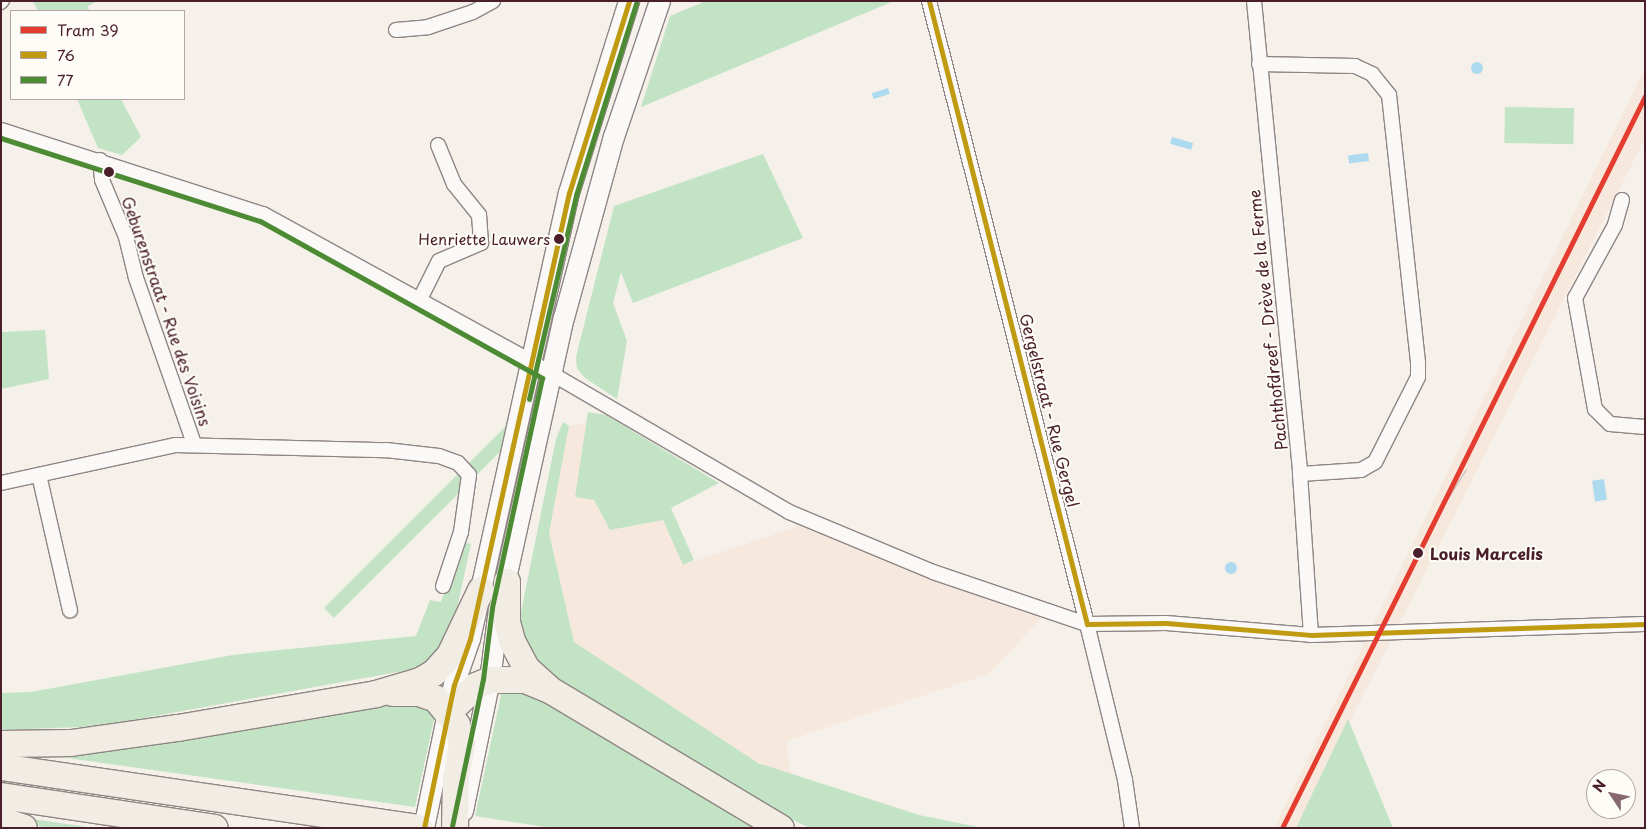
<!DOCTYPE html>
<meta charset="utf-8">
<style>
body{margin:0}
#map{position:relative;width:1646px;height:829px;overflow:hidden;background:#f5f0ea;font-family:"Playpen Sans",sans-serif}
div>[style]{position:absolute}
.built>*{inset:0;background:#f6e8dc}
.green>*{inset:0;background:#c2e4c4;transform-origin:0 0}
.water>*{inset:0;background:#aedaef;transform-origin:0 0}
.round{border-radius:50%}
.roads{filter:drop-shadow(1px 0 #8f8584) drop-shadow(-1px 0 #8f8584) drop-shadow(0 1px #8f8584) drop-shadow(0 -1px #8f8584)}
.minor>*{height:14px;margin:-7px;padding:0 7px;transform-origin:7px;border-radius:7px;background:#faf9f7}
.secondary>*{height:20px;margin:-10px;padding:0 10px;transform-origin:10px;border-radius:10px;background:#faf9f7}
.motorway>*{height:26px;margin:-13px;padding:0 13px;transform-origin:13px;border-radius:13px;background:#f1ede5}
.tram>*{height:1px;margin:-0.5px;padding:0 0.5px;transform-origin:0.5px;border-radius:0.5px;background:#bab4b4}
.bus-1>*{height:5px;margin:-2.5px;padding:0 2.5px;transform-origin:2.5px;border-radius:2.5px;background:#c09a10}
.bus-2>*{height:5px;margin:-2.5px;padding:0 2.5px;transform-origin:2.5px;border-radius:2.5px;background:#4c8b33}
.tram-1>*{height:5px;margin:-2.5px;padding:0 2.5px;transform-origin:2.5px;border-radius:2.5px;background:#e43c2e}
.dots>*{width:14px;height:14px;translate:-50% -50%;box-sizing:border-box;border:2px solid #fdfcf7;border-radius:50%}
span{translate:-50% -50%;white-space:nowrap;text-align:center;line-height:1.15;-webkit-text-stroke:4px #fdfcf7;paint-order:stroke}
.bus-label{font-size:15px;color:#4a1f2b}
.right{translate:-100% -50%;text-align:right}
.street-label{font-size:16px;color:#4a1f2b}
.stop-label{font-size:16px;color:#4a1f2b;font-weight:700}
.left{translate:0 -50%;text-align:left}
.frame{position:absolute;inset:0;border:2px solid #4a1f2b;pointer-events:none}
.legend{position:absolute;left:10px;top:10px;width:175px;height:90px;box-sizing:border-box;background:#fdfcf7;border:1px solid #b5a4a5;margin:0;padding:6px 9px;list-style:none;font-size:15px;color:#4a1f2b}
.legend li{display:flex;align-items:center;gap:10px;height:25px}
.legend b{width:25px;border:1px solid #b5a4a5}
.north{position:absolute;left:1586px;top:769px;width:50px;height:50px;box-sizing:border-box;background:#fdfcf7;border:1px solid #b5a4a5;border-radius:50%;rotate:304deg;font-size:14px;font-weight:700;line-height:20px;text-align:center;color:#4a1f2b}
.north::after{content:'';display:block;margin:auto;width:18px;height:22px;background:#86686e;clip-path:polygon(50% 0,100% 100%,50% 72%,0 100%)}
</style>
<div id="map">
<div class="built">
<i style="clip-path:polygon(1645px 68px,1645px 138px,1296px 828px,1274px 828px)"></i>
<i style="clip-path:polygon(587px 423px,575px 497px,594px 500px,611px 530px,663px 520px,683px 565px,805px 524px,895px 565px,1041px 618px,989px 674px,786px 741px,791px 774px,758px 763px,574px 642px,549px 533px,569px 426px)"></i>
</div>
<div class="green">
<i style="clip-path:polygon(33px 1px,97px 1px,88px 6px,89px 11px,38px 11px)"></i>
<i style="clip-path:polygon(706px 1px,894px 1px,641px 107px,670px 16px)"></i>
<i style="clip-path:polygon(77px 99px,121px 99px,141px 137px,122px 155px,98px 148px)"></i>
<i style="left:1505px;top:107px;width:69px;height:36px;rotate:1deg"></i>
<i style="clip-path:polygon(763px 154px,803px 238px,633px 303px,621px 272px,613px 303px,627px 341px,617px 399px,585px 378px,577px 368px,576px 357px,614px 206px)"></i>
<i style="clip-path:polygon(45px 330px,49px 379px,1px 389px,1px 332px)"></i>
<i style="left:524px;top:408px;width:14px;height:283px;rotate:45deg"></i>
<i style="clip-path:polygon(588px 412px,606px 415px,719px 483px,671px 508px,694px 560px,683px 565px,663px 520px,610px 530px,594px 500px,575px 497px)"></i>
<i style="clip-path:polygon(563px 422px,569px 426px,549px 533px,574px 642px,758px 763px,919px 815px,983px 828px,810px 828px,786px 817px,556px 679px,534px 658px,523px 644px,520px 617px,556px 439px)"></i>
<i style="clip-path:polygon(461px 541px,471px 544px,454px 622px,443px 645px,422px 664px,409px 670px,127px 721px,81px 727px,1px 730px,1px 693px,31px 692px,233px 655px,416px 636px,430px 600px,441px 602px)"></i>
<i style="clip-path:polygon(503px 686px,529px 687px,763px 828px,552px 828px,475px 816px)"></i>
<i style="clip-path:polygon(401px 699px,436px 710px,415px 807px,32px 753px)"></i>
<i style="clip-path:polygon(1348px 719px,1393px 828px,1296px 828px)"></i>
<i style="clip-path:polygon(4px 815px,74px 825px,93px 828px,46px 828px)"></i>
</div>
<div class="water">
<i class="round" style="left:1471px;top:62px;width:12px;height:12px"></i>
<i style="left:888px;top:88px;width:6px;height:17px;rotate:72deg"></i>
<i style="left:1172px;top:137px;width:22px;height:7px;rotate:16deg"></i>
<i style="left:1368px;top:153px;width:8px;height:20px;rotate:83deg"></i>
<i style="left:1604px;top:479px;width:21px;height:12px;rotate:82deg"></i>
<i class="round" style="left:1225px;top:562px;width:12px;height:12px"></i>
</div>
<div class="roads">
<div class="minor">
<i style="left:929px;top:1px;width:643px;rotate:75.77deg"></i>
<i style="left:1087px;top:624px;width:161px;rotate:76.3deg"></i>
<i style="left:1125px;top:780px;width:49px;rotate:81.7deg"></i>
<i style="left:1254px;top:1px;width:475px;rotate:84.4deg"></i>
<i style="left:1300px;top:474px;width:161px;rotate:86.1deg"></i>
<i style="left:1px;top:2px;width:1px;rotate:-45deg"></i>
<i style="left:396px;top:30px;width:32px;rotate:-5deg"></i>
<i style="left:428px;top:27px;width:47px;rotate:-18.4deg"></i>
<i style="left:473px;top:12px;width:23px;rotate:-29deg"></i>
<i style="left:1259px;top:64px;width:96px;rotate:1.2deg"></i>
<i style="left:1355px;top:66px;width:19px;rotate:25deg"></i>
<i style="left:1372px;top:74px;width:27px;rotate:51deg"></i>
<i style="left:1389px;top:95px;width:270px;rotate:83.8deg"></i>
<i style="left:1418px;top:363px;width:14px;rotate:90deg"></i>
<i style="left:1418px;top:377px;width:95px;rotate:116.8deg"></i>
<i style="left:1375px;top:462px;width:16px;rotate:150deg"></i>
<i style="left:1361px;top:470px;width:61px;rotate:176.2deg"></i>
<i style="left:1px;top:130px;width:275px;rotate:17.8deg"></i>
<i style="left:263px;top:214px;width:305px;rotate:28.8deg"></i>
<i style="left:530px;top:361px;width:300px;rotate:30.2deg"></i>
<i style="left:789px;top:512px;width:156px;rotate:22.6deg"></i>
<i style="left:933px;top:572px;width:163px;rotate:18.7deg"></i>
<i style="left:1087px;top:624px;width:79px;rotate:-0.7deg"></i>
<i style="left:1166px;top:623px;width:145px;rotate:4.7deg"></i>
<i style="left:1311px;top:635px;width:334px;rotate:-1.9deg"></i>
<i style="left:100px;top:160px;width:20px;rotate:84deg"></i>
<i style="left:102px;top:180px;width:62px;rotate:67.2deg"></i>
<i style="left:126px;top:237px;width:42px;rotate:76.3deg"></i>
<i style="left:136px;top:278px;width:176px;rotate:70.7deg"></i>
<i style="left:1622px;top:200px;width:26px;rotate:106deg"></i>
<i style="left:1615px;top:225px;width:83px;rotate:118.7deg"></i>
<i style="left:1575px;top:298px;width:113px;rotate:79.8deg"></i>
<i style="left:1595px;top:409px;width:21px;rotate:45deg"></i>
<i style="left:1610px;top:424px;width:35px;rotate:5deg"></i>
<i style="left:420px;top:299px;width:42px;rotate:-63.4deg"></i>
<i style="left:439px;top:261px;width:46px;rotate:-23.2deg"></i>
<i style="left:481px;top:243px;width:28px;rotate:-94deg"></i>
<i style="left:479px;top:215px;width:40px;rotate:-129deg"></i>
<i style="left:454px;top:184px;width:42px;rotate:-112.3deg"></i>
<i style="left:39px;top:475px;width:139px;rotate:77.1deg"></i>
<i style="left:1px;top:483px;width:178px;rotate:-12.3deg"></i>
<i style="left:175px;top:445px;width:211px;rotate:1.4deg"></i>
<i style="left:386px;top:450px;width:53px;rotate:6.5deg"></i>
<i style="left:439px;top:456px;width:20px;rotate:20deg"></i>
<i style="left:458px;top:463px;width:16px;rotate:47deg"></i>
<i style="left:469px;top:475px;width:58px;rotate:98deg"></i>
<i style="left:461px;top:532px;width:57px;rotate:108.4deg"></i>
</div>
<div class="secondary">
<i style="left:463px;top:811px;width:134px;rotate:-78.4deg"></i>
<i style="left:490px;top:680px;width:71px;rotate:-82.7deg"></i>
<i style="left:499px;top:610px;width:299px;rotate:-77.5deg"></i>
<i style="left:564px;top:318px;width:188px;rotate:-74.6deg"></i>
<i style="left:614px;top:137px;width:144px;rotate:-71.3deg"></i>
<i style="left:424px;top:828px;width:146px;rotate:-78.2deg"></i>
<i style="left:454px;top:685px;width:49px;rotate:-70.8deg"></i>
<i style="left:470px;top:639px;width:457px;rotate:-77.5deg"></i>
<i style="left:569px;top:193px;width:201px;rotate:-72.6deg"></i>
</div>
<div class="motorway">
<i style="left:507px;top:582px;width:40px;rotate:90deg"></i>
<i style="left:507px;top:622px;width:20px;rotate:75deg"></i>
<i style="left:512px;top:641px;width:32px;rotate:62deg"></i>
<i style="left:527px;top:669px;width:28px;rotate:42deg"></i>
<i style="left:393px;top:693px;width:26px"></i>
<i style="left:419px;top:693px;width:18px;rotate:19deg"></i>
<i style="left:436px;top:699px;width:33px;rotate:51deg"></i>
<i style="left:457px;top:725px;width:20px;rotate:75deg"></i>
<i style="left:462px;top:744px;width:34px;rotate:100deg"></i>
<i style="left:456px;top:777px;width:51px;rotate:91.1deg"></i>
<i style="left:449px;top:712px;width:37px;rotate:-44deg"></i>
<i style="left:476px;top:686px;width:15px;rotate:-23deg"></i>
<i style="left:490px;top:680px;width:35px"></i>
<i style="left:525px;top:680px;width:27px;rotate:22deg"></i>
<i style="left:550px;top:690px;width:269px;rotate:30.9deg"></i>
<i style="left:1px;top:744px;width:70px;rotate:-0.8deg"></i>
<i style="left:71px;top:743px;width:108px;rotate:-8deg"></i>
<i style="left:178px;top:728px;width:201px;rotate:-9.7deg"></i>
<i style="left:376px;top:694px;width:46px;rotate:-16.5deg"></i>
<i style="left:420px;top:681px;width:16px;rotate:-30deg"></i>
<i style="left:434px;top:673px;width:24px;rotate:-48deg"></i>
<i style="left:450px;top:655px;width:72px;rotate:-64.5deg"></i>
<i style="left:1px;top:767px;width:423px;rotate:8.3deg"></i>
<i style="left:1px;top:796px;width:216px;rotate:8.5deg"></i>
<i style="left:1px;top:820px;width:24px;rotate:19deg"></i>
</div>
</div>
<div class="tram">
<i style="left:1434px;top:520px;width:60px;rotate:-57.9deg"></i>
</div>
<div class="bus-1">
<i style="left:929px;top:1px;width:643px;rotate:75.77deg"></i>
<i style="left:1087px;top:624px;width:79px;rotate:-0.7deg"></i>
<i style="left:1166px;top:623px;width:145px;rotate:4.7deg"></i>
<i style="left:1311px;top:635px;width:334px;rotate:-1.9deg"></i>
<i style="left:424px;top:828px;width:146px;rotate:-78.2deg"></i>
<i style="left:454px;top:685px;width:49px;rotate:-70.8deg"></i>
<i style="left:470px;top:639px;width:457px;rotate:-77.5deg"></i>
<i style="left:569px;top:193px;width:201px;rotate:-72.6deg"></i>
</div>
<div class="bus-2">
<i style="left:1px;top:138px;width:272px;rotate:17.8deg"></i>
<i style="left:260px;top:221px;width:323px;rotate:29.1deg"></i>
<i style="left:542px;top:378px;width:235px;rotate:102.3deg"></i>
<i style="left:492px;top:608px;width:72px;rotate:97.2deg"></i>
<i style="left:483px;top:679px;width:150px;rotate:101.9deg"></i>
<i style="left:529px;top:399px;width:209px;rotate:-77deg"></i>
<i style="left:576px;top:195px;width:201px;rotate:-72.6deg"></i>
</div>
<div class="tram-1">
<i style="left:1282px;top:828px;width:817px;rotate:-63.62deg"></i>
</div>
<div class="dots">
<i style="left:109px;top:172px;background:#4a1f2b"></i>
<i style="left:559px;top:239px;background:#4a1f2b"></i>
<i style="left:1418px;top:553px;background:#4a1f2b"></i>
</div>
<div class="bus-label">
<span class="right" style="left:550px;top:239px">Henriette Lauwers</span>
</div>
<div class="street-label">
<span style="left:167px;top:311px;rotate:71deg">Geburenstraat - Rue des Voisins</span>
<span style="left:1267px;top:320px;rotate:-96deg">Pachthofdreef - Drève de la Ferme</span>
<span style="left:1050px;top:410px;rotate:76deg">Gergelstraat - Rue Gergel</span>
</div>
<div class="stop-label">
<span class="left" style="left:1430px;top:553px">Louis Marcelis</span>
</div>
<div class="frame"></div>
<ul class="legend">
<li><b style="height:6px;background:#e43c2e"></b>Tram 39</li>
<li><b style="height:6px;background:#c09a10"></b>76</li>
<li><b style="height:6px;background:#4c8b33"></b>77</li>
</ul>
<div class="north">N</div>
</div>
